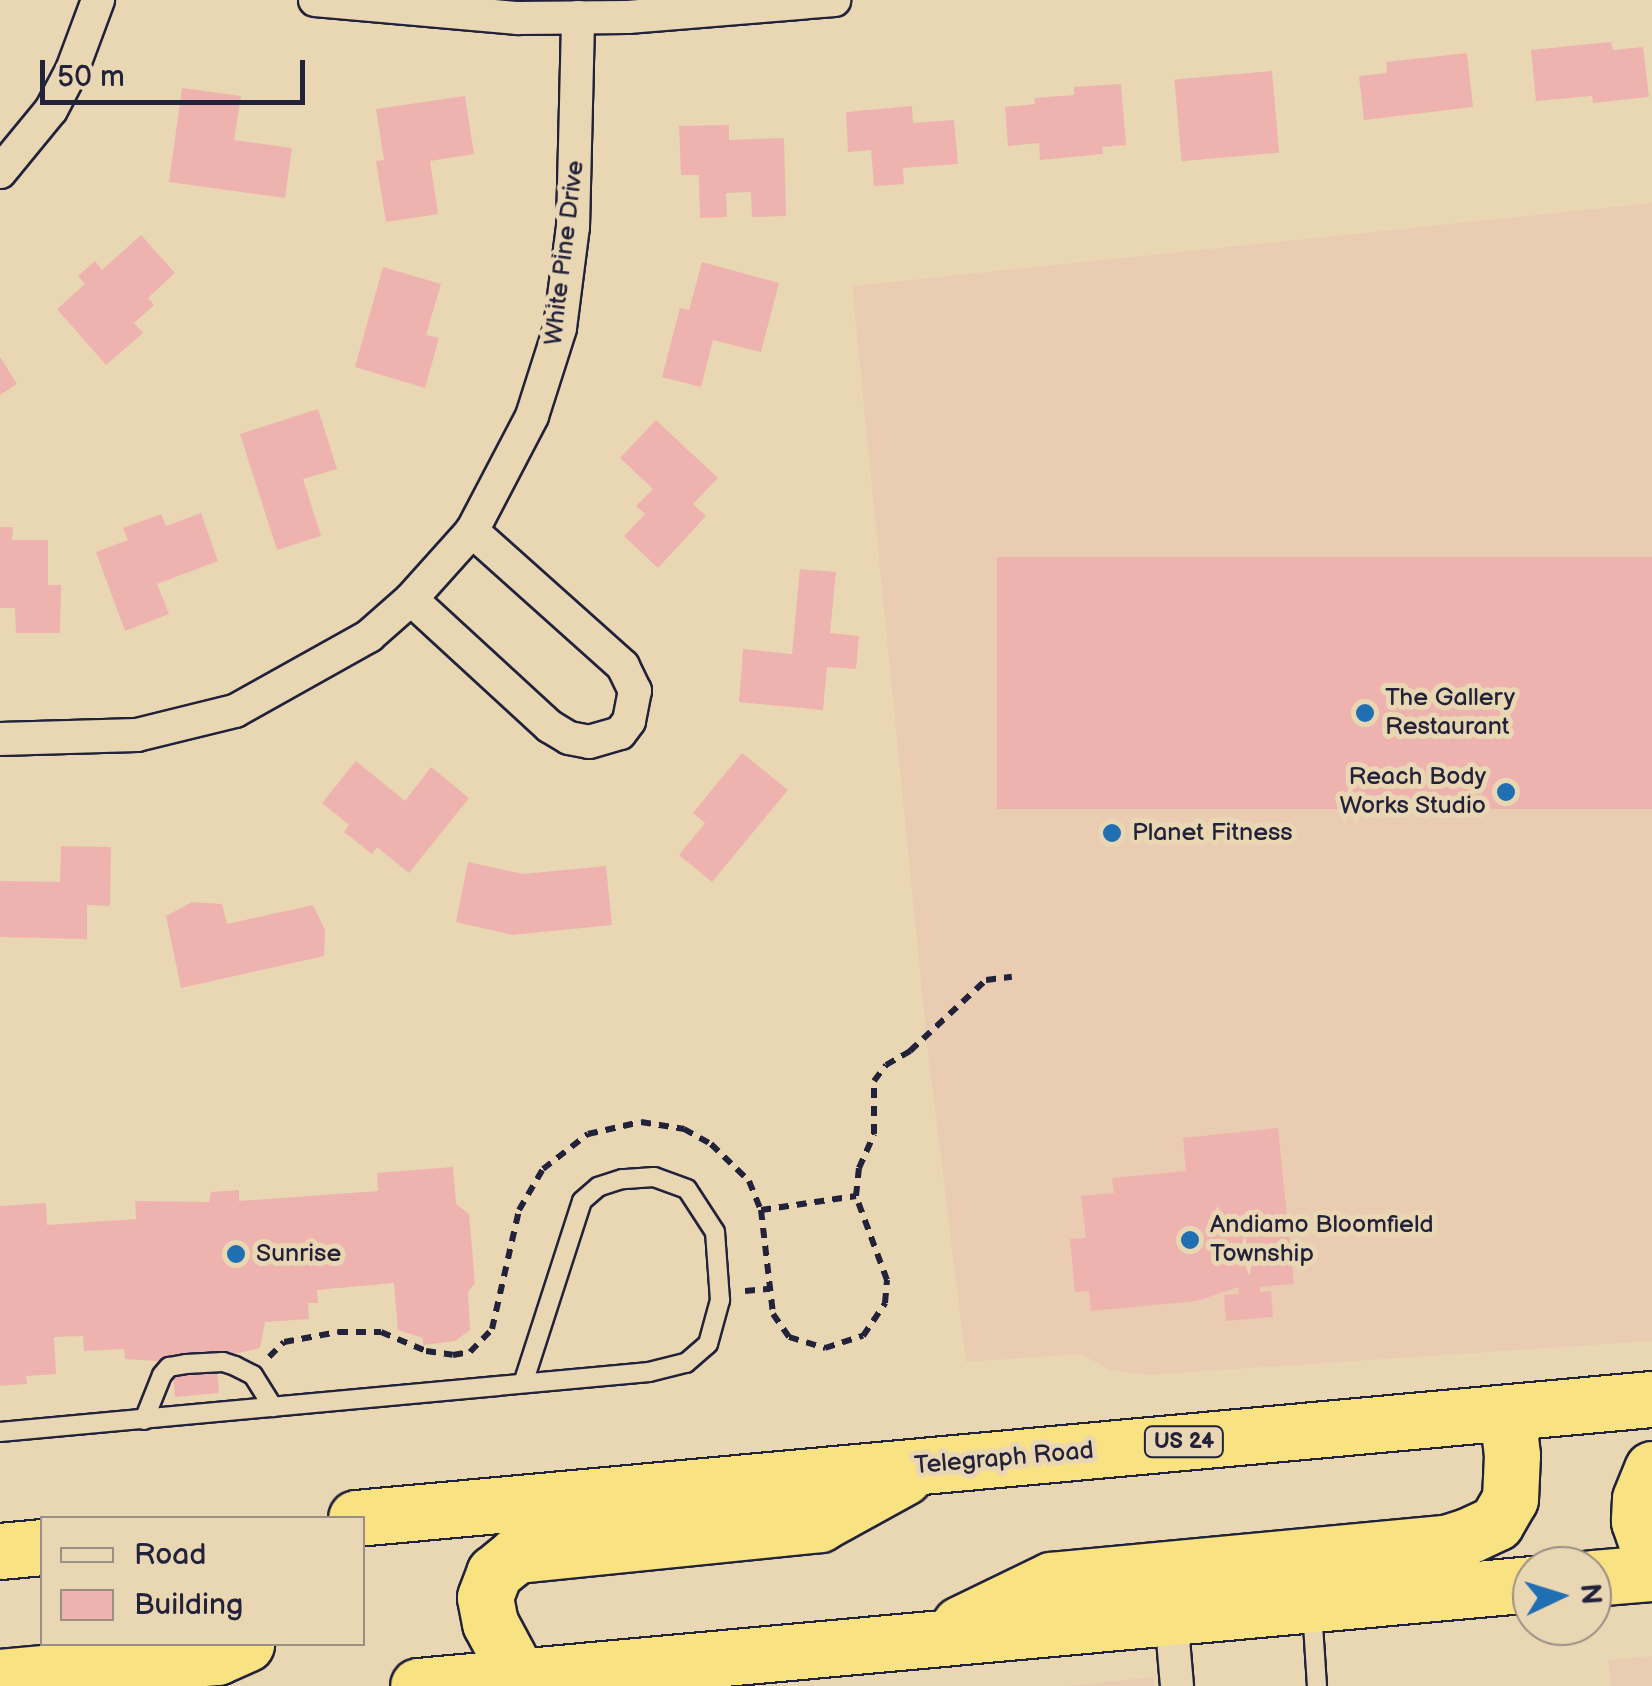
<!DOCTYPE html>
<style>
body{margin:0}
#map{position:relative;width:1652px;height:1686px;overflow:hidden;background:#e9d7b4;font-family:"Balsamiq Sans",sans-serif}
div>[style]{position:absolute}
.built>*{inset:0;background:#eaccb2}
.building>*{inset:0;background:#eeb3af;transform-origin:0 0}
.path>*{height:6px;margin-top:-3px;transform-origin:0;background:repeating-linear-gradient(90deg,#22223b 0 10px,transparent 0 18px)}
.roads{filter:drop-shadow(2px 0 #22223b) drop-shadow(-2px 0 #22223b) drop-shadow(0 2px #22223b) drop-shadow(0 -2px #22223b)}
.lane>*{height:18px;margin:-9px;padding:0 9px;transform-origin:9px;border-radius:9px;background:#e9d7b4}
.street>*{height:32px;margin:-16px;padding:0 16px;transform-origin:16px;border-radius:16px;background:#e9d7b4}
.highway>*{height:55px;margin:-27.5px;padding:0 27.5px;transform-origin:27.5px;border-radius:27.5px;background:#f8e281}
.dots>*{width:28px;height:28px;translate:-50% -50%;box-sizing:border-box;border:5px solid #e9d7b4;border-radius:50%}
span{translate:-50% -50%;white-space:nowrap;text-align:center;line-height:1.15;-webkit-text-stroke:10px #e9d7b4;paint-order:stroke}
.shield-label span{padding:2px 8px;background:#e9d7b4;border:2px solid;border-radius:8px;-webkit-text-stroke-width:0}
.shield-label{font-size:22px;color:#22223b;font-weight:700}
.street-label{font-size:25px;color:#22223b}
.poi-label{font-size:25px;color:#22223b}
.left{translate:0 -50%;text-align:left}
.right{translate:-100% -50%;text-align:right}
.legend{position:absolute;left:40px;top:1516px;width:325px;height:130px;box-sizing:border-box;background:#e9d7b4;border:2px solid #998f84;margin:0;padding:12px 18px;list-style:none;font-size:30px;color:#22223b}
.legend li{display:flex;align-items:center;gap:20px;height:50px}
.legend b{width:50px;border:2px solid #998f84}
.north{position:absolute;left:1512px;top:1546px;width:100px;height:100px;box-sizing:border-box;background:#e9d7b4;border:2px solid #998f84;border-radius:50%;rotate:86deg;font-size:28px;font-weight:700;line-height:40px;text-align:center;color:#22223b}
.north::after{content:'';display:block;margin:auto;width:35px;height:45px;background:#1f6fb2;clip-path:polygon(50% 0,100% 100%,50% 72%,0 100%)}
.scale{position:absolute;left:40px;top:60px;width:265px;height:45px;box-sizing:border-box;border:5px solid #22223b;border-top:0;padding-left:12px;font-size:30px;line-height:35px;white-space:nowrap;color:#22223b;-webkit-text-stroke:8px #e9d7b4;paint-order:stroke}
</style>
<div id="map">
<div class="built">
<i style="clip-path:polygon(1652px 203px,1652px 1341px,1147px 1375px,1110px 1370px,1081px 1354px,966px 1362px,928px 1054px,852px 286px)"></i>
<i style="clip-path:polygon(1652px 1656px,1652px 1686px,1611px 1686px,1608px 1660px)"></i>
<i style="clip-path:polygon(1153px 1677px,1154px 1686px,1067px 1686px)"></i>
</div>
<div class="building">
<i style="clip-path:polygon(1611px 42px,1613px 50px,1643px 47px,1649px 97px,1593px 103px,1592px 96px,1536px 101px,1531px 50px)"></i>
<i style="clip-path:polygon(1467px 53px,1473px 107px,1364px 120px,1359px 76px,1387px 73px,1386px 62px)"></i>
<i style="left:1272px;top:71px;width:82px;height:98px;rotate:85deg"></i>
<i style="clip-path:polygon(1121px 84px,1126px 145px,1102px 147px,1103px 154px,1040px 160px,1039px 143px,1008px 146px,1005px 107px,1035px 104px,1034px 98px,1074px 95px,1074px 87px)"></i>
<i style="clip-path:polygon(182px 88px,241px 96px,234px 140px,292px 148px,285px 198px,169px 182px)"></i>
<i style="clip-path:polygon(465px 96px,474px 154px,430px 161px,438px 214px,386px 222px,376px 161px,384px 160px,376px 109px)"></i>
<i style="clip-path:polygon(912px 106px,913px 123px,954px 120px,958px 164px,903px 168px,904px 184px,874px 186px,871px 150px,848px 152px,846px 112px)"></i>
<i style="clip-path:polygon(729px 125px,729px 140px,784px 138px,786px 216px,752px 217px,751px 192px,726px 193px,727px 217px,700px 218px,699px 175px,681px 175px,679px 126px)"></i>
<i style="clip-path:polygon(141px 235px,175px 273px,148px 298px,154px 305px,134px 323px,143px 333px,106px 365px,57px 309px,85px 284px,78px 276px,95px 261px,102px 270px)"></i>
<i style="clip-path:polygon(702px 262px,779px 283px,761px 352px,713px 340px,701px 387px,662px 377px,680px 308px,689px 310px)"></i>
<i style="clip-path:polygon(383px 267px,441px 284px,426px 335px,439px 338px,425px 388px,355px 367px)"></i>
<i style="clip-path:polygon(0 357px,17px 384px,0 395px)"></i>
<i style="clip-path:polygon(318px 409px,337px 469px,303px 479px,321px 536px,277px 550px,240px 434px)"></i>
<i style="clip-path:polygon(656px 420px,718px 478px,693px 504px,706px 516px,658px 568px,624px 536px,645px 514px,636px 506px,653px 489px,620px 458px)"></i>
<i style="clip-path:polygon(201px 513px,218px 561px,157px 584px,169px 614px,125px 631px,96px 552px,128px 540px,123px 528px,161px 514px,166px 526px)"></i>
<i style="clip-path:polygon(0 527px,13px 527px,12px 540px,48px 540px,48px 585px,61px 585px,60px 633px,16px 633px,15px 608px,0 608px)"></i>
<i style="left:1652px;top:557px;width:252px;height:655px;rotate:90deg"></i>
<i style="clip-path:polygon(800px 569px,836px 572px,830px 633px,859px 636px,856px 669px,827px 667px,823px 710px,739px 702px,743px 649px,792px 654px)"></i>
<i style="clip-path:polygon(742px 753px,788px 790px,712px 882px,679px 855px,705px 823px,693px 813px)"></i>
<i style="clip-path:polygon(356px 761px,405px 801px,431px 767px,469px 798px,409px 873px,377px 847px,372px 854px,344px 832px,349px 825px,322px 803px)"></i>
<i style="clip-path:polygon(61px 846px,111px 847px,110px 906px,87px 905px,87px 939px,0 937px,0 881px,60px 882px)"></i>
<i style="clip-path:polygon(468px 862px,523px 874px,606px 866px,612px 925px,512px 935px,456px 922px)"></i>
<i style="clip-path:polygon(192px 902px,222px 904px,227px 924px,313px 905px,325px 930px,324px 956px,181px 988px,166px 916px)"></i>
<i style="clip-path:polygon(1278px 1128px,1294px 1284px,1260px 1287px,1260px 1292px,1271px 1291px,1273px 1317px,1226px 1321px,1224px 1295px,1239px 1294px,1238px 1287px,1197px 1301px,1091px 1311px,1089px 1291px,1075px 1292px,1070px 1239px,1086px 1238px,1081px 1196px,1114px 1193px,1112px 1178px,1186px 1171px,1183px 1138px)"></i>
<i style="clip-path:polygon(453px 1167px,456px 1204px,469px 1214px,475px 1283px,468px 1292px,470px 1330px,455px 1341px,423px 1345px,423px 1338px,398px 1330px,394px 1283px,317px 1290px,318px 1303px,308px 1303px,309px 1319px,265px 1322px,260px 1348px,216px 1358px,219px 1393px,175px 1397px,172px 1362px,125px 1359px,124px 1349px,84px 1351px,83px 1336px,54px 1337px,56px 1374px,26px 1376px,27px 1384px,0 1386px,0 1206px,46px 1203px,47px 1225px,136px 1219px,135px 1201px,209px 1202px,211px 1192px,239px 1190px,239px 1201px,378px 1191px,377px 1173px)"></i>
</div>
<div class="path">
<i style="left:761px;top:1210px;width:96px;rotate:-8.4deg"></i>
<i style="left:745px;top:1291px;width:25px;rotate:-5deg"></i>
<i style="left:269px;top:1357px;width:21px;rotate:-45deg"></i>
<i style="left:284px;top:1342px;width:55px;rotate:-10.5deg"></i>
<i style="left:338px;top:1332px;width:43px"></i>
<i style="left:381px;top:1332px;width:49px;rotate:22.9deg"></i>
<i style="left:426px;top:1351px;width:27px;rotate:8deg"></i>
<i style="left:453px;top:1355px;width:17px;rotate:-10deg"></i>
<i style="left:470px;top:1352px;width:32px;rotate:-46deg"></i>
<i style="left:492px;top:1329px;width:122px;rotate:-77.2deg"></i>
<i style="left:519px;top:1210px;width:48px;rotate:-59.7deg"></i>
<i style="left:543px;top:1169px;width:57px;rotate:-37.9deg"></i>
<i style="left:588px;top:1134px;width:54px;rotate:-12.8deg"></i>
<i style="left:641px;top:1122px;width:44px;rotate:9.2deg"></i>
<i style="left:684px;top:1129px;width:31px;rotate:29deg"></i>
<i style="left:711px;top:1144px;width:53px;rotate:44.2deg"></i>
<i style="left:749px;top:1181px;width:31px;rotate:68deg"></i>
<i style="left:761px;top:1210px;width:105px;rotate:83.4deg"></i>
<i style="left:773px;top:1314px;width:28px;rotate:55deg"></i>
<i style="left:789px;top:1337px;width:38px;rotate:17deg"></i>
<i style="left:825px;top:1348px;width:40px;rotate:-18deg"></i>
<i style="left:863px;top:1336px;width:40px;rotate:-56deg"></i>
<i style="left:885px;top:1303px;width:23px;rotate:-85deg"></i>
<i style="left:887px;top:1280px;width:90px;rotate:-110.3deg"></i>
<i style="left:856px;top:1196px;width:28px;rotate:-84deg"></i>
<i style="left:859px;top:1168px;width:37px;rotate:-66deg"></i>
<i style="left:874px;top:1134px;width:53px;rotate:-90deg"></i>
<i style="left:874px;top:1081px;width:20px;rotate:-53deg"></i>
<i style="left:886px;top:1065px;width:28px;rotate:-30deg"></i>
<i style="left:910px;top:1051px;width:104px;rotate:-43.1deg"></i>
<i style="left:986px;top:980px;width:26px;rotate:-7deg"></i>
</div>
<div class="roads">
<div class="lane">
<i style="left:144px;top:1420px;width:48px;rotate:-68.2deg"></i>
<i style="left:162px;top:1375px;width:11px;rotate:-49deg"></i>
<i style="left:169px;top:1367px;width:17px;rotate:-10deg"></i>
<i style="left:186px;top:1364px;width:37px;rotate:-3deg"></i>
<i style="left:223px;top:1362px;width:13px;rotate:18deg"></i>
<i style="left:235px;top:1366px;width:20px;rotate:27deg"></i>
<i style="left:253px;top:1375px;width:38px;rotate:58deg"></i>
<i style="left:0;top:1432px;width:652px;rotate:-5.28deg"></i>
<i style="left:649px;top:1372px;width:38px;rotate:-14deg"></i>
<i style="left:686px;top:1363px;width:29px;rotate:-41deg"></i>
<i style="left:708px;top:1344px;width:46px;rotate:-74.7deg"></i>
<i style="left:720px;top:1300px;width:68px;rotate:-94.2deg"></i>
<i style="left:715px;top:1232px;width:51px;rotate:-123.1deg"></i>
<i style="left:687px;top:1189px;width:35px;rotate:-160deg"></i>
<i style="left:654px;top:1177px;width:32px;rotate:176deg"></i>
<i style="left:622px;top:1179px;width:25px;rotate:162deg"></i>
<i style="left:598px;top:1187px;width:21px;rotate:139deg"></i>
<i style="left:582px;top:1201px;width:189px;rotate:107.9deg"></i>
<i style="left:1312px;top:1609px;width:77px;rotate:86.3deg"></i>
</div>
<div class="street">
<i style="left:315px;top:0;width:204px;rotate:5.1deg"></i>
<i style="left:518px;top:18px;width:110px;rotate:-0.5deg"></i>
<i style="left:628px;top:17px;width:207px;rotate:-4.7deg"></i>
<i style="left:0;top:172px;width:80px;rotate:-50.6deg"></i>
<i style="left:51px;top:110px;width:45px;rotate:-62.3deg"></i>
<i style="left:72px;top:70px;width:75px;rotate:-69.6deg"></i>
<i style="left:411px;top:599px;width:188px;rotate:42.6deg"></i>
<i style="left:549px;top:726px;width:23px;rotate:31deg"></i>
<i style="left:569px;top:738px;width:20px;rotate:11deg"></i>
<i style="left:589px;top:742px;width:32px;rotate:-16deg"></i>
<i style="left:620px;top:733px;width:15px;rotate:-53deg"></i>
<i style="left:629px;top:721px;width:31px;rotate:-79deg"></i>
<i style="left:635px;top:691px;width:28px;rotate:-116deg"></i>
<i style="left:623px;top:666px;width:203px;rotate:-138.2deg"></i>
<i style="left:0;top:739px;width:137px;rotate:-1.7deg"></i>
<i style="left:137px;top:735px;width:101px;rotate:-13.8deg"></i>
<i style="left:235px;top:711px;width:154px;rotate:-29.2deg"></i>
<i style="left:369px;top:636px;width:56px;rotate:-41.4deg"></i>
<i style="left:411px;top:599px;width:91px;rotate:-48.1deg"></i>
<i style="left:472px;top:531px;width:130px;rotate:-62.4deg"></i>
<i style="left:532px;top:416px;width:92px;rotate:-72.3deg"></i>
<i style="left:560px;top:328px;width:102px;rotate:-82.7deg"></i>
<i style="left:573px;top:227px;width:210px;rotate:-88.6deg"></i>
<i style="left:1171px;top:1616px;width:70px;rotate:85.1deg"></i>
</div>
<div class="highway">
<i style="left:1652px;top:1469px;width:32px;rotate:112deg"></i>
<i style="left:1640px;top:1499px;width:22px;rotate:93deg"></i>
<i style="left:1639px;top:1521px;width:39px;rotate:71deg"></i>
<i style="left:356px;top:1518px;width:1301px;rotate:-5.25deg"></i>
<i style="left:0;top:1551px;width:42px;rotate:-5.4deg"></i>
<i style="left:1592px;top:1578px;width:60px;rotate:-4.8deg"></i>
<i style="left:960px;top:1624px;width:101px;rotate:-25.8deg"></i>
<i style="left:1051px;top:1580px;width:397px;rotate:-5.4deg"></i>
<i style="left:1446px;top:1543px;width:23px;rotate:-18deg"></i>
<i style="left:1468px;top:1536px;width:31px;rotate:-25deg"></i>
<i style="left:1496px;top:1523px;width:28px;rotate:-60deg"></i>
<i style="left:1510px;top:1499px;width:44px;rotate:-87.4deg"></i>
<i style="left:1512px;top:1455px;width:43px;rotate:-96.6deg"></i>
<i style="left:0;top:1677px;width:218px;rotate:-5.3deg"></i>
<i style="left:217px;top:1657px;width:32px;rotate:-24deg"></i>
<i style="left:519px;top:1677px;width:61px;rotate:-118.2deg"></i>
<i style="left:490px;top:1623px;width:26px;rotate:-101deg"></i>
<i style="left:485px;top:1597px;width:26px;rotate:-69deg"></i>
<i style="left:494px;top:1573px;width:28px;rotate:-39deg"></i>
<i style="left:516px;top:1555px;width:305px;rotate:-5.8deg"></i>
<i style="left:819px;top:1524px;width:97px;rotate:-28.9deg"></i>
<i style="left:418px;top:1686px;width:1119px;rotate:-5.23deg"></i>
</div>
</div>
<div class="dots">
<i style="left:1365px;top:713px;background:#1f6fb2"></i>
<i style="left:1506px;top:792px;background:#1f6fb2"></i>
<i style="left:1112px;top:833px;background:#1f6fb2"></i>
<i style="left:1190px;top:1240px;background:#1f6fb2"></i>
<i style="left:236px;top:1254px;background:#1f6fb2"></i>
</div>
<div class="shield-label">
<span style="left:1184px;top:1442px">US 24</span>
</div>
<div class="street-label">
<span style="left:565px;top:253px;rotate:-83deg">White Pine Drive</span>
<span style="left:1004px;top:1459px;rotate:-5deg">Telegraph Road</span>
</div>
<div class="poi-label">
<span class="left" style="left:1385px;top:713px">The Gallery<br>Restaurant</span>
<span class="right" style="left:1486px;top:792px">Reach Body<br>Works Studio</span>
<span class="left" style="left:1132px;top:833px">Planet Fitness</span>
<span class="left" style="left:1210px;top:1240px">Andiamo Bloomfield<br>Township</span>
<span class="left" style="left:256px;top:1254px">Sunrise</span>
</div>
<ul class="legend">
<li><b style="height:12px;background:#e9d7b4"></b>Road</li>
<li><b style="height:28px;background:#eeb3af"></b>Building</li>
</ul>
<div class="north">N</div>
<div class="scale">50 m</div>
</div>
